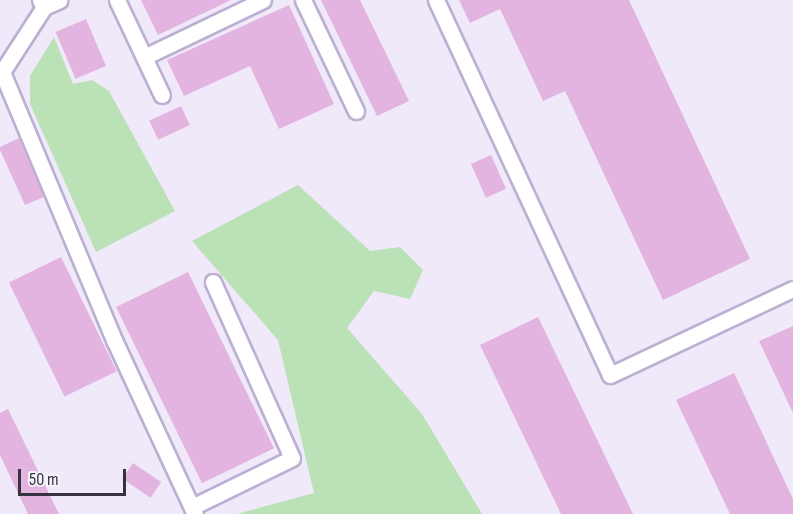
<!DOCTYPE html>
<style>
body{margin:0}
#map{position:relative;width:793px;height:514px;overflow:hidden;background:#f6f3fa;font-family:"Sofia Sans Condensed",sans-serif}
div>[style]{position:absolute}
.built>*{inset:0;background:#efe9fa;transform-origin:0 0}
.green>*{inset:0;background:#bbe1b7}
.building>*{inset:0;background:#e3b4df;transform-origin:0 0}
.roads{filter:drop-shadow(2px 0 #bcafd1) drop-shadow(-2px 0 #bcafd1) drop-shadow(0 2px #bcafd1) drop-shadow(0 -2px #bcafd1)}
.minor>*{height:15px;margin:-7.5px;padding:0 7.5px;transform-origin:7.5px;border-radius:7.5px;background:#fff}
span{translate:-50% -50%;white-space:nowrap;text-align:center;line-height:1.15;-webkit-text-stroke:6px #f6f3fa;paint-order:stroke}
.scale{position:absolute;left:18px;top:469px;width:108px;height:27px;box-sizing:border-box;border:3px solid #373240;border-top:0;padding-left:8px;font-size:18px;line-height:21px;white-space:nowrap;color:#373240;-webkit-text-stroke:4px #f6f3fa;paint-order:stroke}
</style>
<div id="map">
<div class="built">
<i style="left:0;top:0;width:793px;height:514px"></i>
</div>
<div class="green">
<i style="clip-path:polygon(54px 37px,73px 84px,92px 80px,109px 91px,175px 211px,96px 252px,30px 104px,30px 76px)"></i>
<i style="clip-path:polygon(298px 185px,370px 251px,400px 247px,423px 270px,410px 299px,374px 291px,347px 328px,422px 414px,482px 514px,237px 514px,314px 493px,278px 340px,192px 241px)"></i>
</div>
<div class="building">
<i style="clip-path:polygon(141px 0,231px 0,158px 35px)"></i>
<i style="clip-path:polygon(321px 0,360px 0,409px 101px,377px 116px)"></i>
<i style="clip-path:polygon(459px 0,629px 0,750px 259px,663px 300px,565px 91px,543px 101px,500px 9px,470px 23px)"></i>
<i style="clip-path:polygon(289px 5px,334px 104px,279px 129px,250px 66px,184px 96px,167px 60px)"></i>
<i style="left:86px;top:19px;width:51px;height:33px;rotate:67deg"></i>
<i style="left:181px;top:106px;width:21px;height:35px;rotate:65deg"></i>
<i style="clip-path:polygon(19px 138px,44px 197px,25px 205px,0 150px,0 147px)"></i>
<i style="left:491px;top:155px;width:37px;height:22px;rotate:66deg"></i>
<i style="left:61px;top:257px;width:127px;height:58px;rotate:64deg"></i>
<i style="left:188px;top:272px;width:196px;height:80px;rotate:64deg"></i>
<i style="clip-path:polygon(538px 317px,633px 514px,561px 514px,480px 345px)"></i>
<i style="clip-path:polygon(793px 326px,793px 413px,759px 341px)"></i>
<i style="clip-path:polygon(734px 373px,793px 499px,793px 514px,730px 514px,676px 400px)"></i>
<i style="clip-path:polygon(8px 409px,59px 514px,28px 514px,0 455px,0 413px)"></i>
<i style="left:133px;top:463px;width:34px;height:19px;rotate:34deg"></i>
</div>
<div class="roads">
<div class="minor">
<i style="left:40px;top:0;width:8px;rotate:60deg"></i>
<i style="left:44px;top:7px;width:77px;rotate:122.9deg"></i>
<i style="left:2px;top:72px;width:293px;rotate:67.3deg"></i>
<i style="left:115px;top:342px;width:190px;rotate:65.1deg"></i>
<i style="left:117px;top:0;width:105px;rotate:64.7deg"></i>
<i style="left:303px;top:0;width:123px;rotate:64.5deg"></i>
<i style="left:436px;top:0;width:413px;rotate:65.1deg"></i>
<i style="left:610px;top:375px;width:202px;rotate:-25.2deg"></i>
<i style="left:44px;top:7px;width:17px;rotate:-24deg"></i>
<i style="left:144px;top:57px;width:132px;rotate:-25.6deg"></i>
<i style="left:192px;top:507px;width:111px;rotate:-26.1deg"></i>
<i style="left:292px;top:458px;width:193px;rotate:-114.2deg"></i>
</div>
</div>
<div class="scale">50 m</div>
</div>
